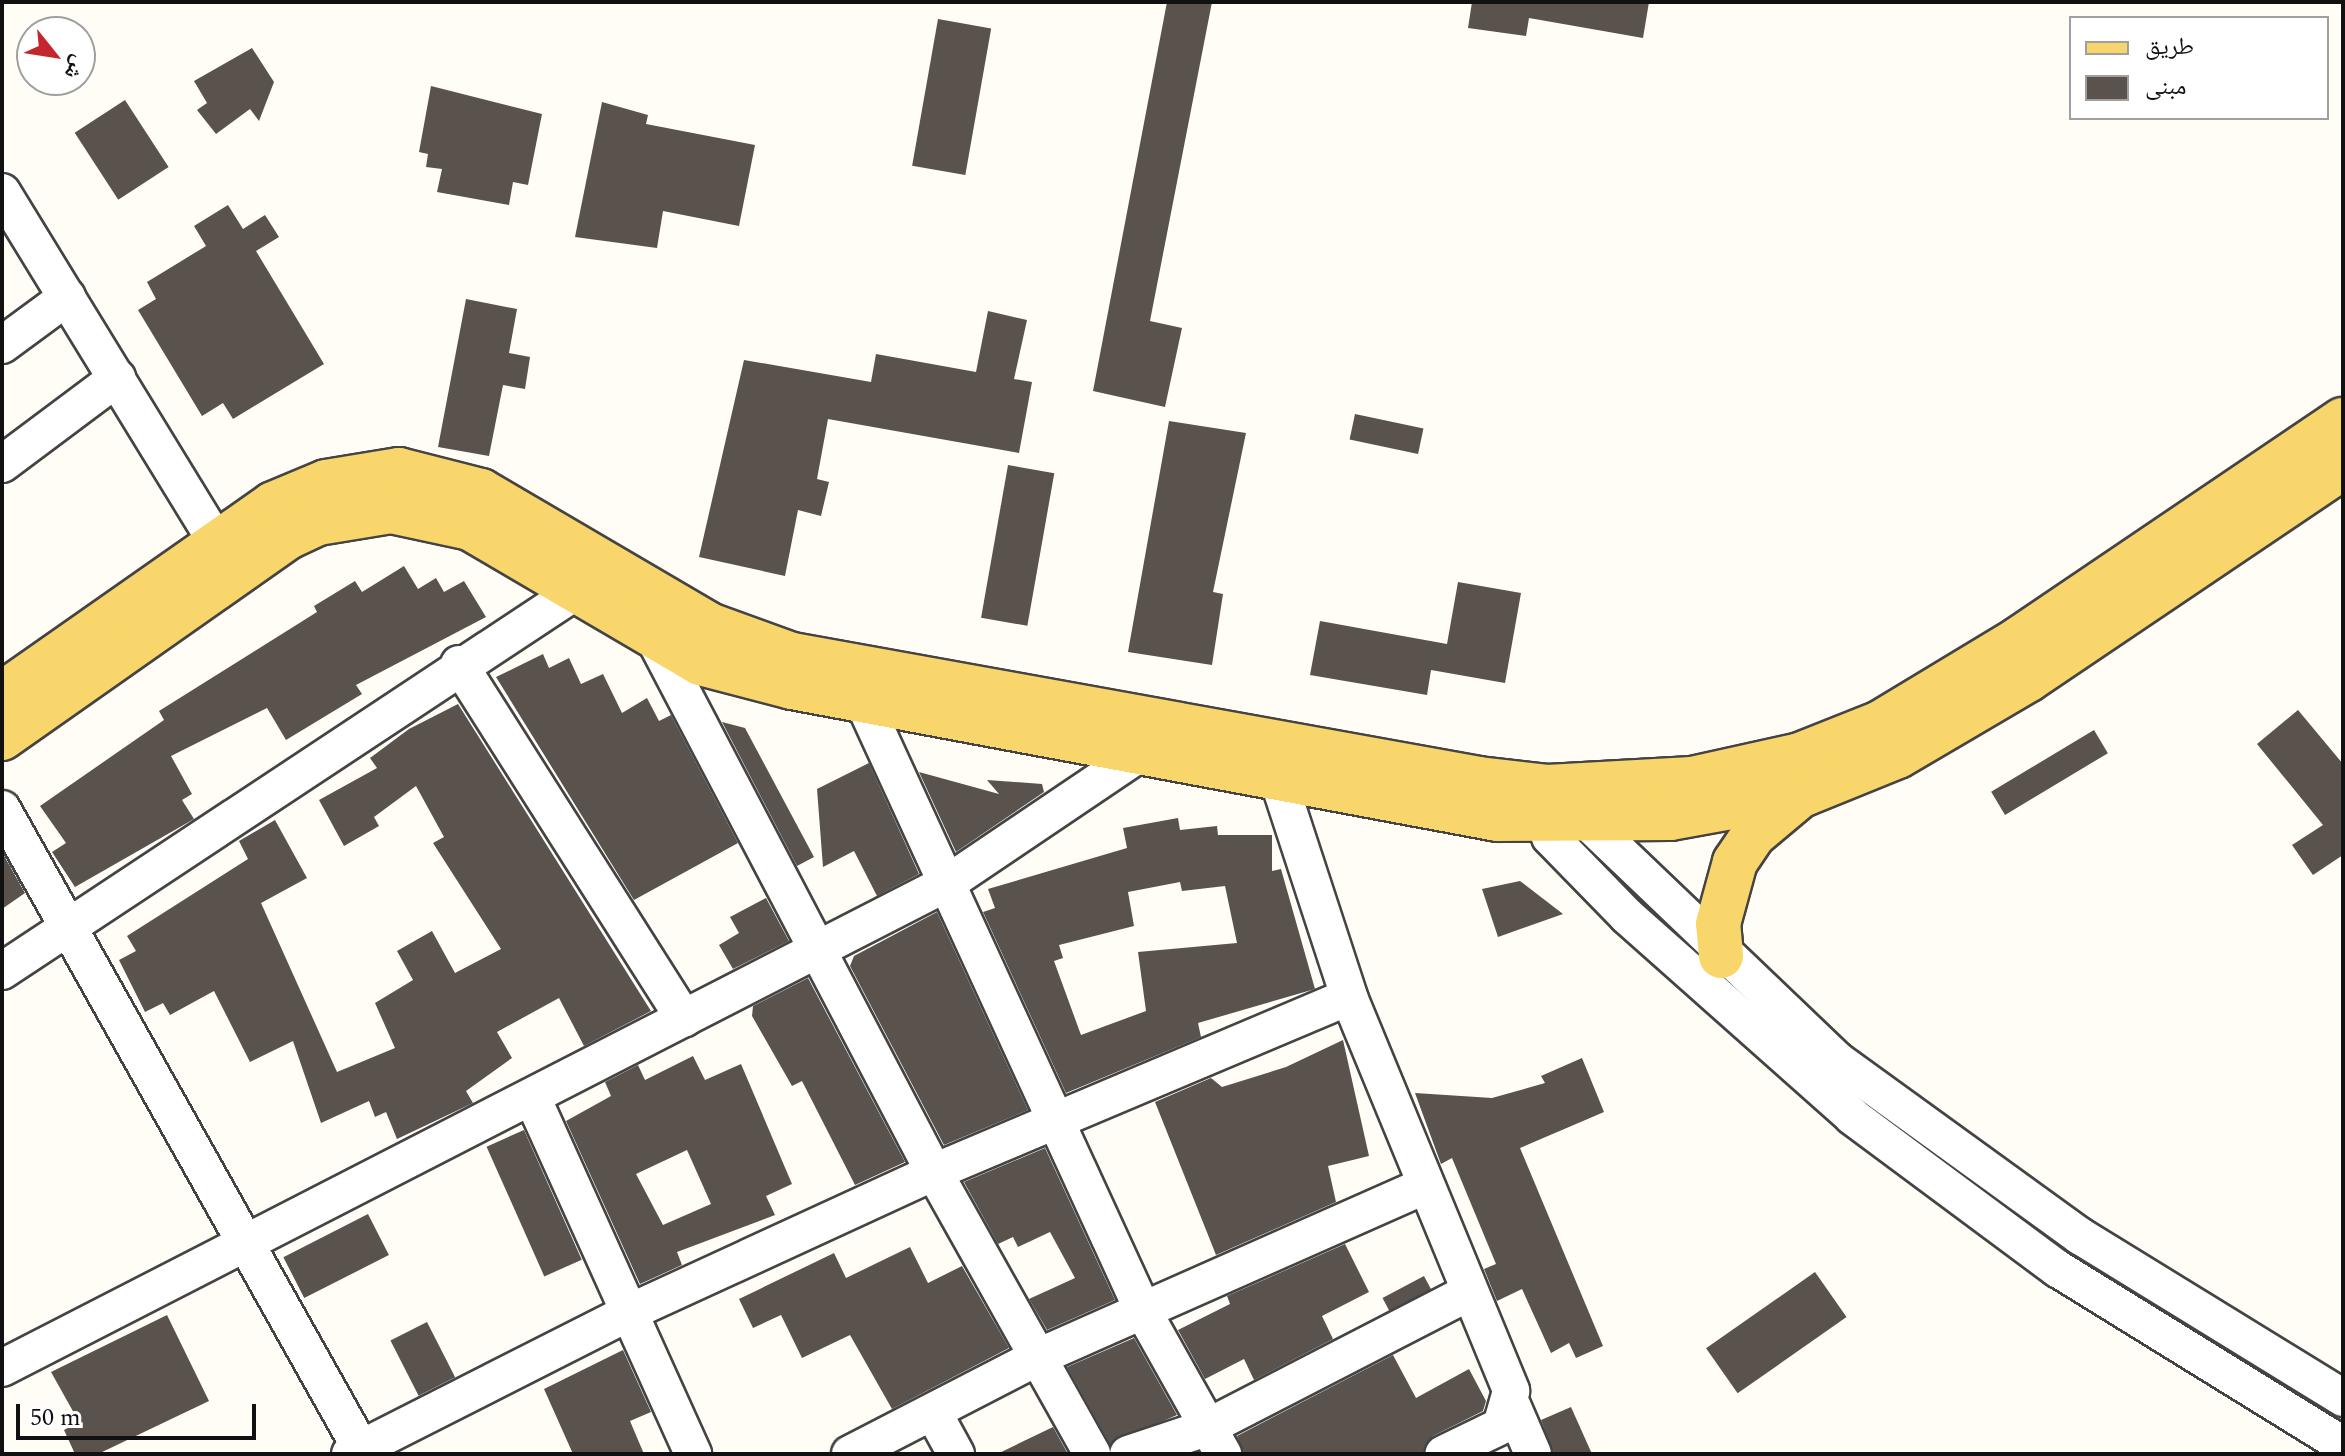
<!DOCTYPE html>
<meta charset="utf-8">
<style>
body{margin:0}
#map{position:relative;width:2345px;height:1456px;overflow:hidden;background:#fffdf5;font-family:Spectral,"Noto Naskh Arabic",serif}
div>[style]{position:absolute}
.building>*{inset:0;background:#5a524d;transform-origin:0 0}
.roads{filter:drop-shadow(2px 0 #444) drop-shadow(-2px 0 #444) drop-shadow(0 2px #444) drop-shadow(0 -2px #444)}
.minor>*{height:36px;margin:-18px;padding:0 18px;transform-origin:18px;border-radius:18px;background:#fff}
.primary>*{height:44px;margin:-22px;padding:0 22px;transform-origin:22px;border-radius:22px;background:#f9d66b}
span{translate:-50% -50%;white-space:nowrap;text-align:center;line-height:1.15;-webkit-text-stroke:8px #fff;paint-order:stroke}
.frame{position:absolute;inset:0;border:4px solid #111;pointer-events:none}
.legend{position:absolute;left:2069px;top:16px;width:260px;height:104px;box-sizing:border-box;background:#fff;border:2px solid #a0a0a0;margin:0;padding:10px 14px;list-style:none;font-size:24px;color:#111}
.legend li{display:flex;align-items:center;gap:16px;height:40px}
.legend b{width:40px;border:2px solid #a0a0a0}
.north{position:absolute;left:16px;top:16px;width:80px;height:80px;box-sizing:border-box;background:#fff;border:2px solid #a0a0a0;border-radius:50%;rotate:120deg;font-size:22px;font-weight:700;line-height:32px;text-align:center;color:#111}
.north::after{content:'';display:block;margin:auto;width:28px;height:36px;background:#c4262e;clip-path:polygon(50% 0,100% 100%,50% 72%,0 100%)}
.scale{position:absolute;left:16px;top:1404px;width:240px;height:36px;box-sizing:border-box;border:4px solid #111;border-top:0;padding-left:10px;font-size:24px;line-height:28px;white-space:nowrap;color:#111;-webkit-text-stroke:6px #fff;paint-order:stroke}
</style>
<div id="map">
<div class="building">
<i style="clip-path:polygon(1167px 2px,1212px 2px,1150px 321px,1182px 328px,1165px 407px,1093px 391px)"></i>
<i style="clip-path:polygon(1472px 2px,1649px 2px,1643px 38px,1529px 18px,1526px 36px,1468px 28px)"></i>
<i style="left:938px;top:19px;width:54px;height:149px;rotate:10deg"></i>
<i style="clip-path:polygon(252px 48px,274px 82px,259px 121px,250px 109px,216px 134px,197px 110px,207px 103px,194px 81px)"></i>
<i style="clip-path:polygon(431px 86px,542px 114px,528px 185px,513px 182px,509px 205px,437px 192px,442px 169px,426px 167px,428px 154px,419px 152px)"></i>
<i style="left:125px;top:100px;width:80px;height:60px;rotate:57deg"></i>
<i style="clip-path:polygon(602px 102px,648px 115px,646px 124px,755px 145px,739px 226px,663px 211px,657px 248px,575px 237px)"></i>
<i style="clip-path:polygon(228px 205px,243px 229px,265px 215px,279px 237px,256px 251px,324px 364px,233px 419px,223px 403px,202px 416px,138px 310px,156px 299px,147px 282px,206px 246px,194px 226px)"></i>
<i style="clip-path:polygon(466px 299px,517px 309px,509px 353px,530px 357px,525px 389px,503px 385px,489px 456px,438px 447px)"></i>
<i style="clip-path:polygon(988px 311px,1027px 320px,1014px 379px,1032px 382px,1019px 453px,828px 419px,817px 479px,829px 482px,821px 516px,798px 510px,785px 576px,699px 557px,744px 360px,871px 382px,876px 354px,976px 372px)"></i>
<i style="left:1355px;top:414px;width:70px;height:26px;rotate:12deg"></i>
<i style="clip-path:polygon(1169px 421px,1246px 433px,1213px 592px,1223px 594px,1212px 665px,1128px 652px)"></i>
<i style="left:1008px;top:465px;width:47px;height:155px;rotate:10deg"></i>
<i style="clip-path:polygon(404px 566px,418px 589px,436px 578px,444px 592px,464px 581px,486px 617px,356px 685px,362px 694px,286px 740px,267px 708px,171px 756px,192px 794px,182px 800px,194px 819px,75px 887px,52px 852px,66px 843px,40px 806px,164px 720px,159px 711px,317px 612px,314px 606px,355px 581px,362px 592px)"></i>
<i style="clip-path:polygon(1458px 582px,1521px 593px,1505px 683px,1431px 670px,1427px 695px,1310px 675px,1320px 621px,1447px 644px)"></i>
<i style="clip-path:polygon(543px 654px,549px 668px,569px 658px,581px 684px,603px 674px,622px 713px,647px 698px,659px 721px,671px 715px,738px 843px,634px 900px,496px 677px)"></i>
<i style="clip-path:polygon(458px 704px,651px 1011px,584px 1046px,559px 998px,497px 1032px,512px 1058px,466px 1091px,473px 1103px,397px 1139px,386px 1112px,375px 1117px,369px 1101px,321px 1123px,293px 1041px,250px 1062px,214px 991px,170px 1015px,163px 1003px,145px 1012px,119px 960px,136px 951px,127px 936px,248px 859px,239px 841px,275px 820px,307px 878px,261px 903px,337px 1072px,395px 1048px,375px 1003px,413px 980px,397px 951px,432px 931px,455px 973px,501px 949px,433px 843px,444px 837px,416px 786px,374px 817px,379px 826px,344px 846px,319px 800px,377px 768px,370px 758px,409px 729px)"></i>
<i style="clip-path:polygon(2298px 710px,2343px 764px,2343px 855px,2313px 875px,2292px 845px,2323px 825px,2257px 744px)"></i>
<i style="clip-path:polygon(722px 722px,745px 728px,814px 857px,797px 866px)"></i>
<i style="left:2094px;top:730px;width:27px;height:120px;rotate:59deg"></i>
<i style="clip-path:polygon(869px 763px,919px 874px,877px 896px,854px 851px,823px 867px,817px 789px)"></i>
<i style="clip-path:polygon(919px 772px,999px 794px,987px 780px,1042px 784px,1044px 792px,956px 852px)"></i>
<i style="clip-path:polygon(evenodd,1178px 818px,1180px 830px,1217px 826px,1218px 835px,1272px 835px,1272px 871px,1281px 869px,1315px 989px,1198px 1023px,1201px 1037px,1066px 1093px,983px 912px,995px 908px,988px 889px,1127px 848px,1123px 828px,1178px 818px,1180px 882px,1182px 891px,1225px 886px,1237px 943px,1138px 952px,1146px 1011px,1081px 1035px,1054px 961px,1063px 958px,1059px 945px,1134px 926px,1128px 892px,1180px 882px)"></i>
<i style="clip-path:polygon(2px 852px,25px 893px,2px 909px)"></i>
<i style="clip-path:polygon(1520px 881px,1563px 914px,1498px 937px,1482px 889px)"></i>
<i style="clip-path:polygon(766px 898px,789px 941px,733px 969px,719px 945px,739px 933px,730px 917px)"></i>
<i style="clip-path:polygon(937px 912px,1028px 1110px,944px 1145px,850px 966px,854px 956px)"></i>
<i style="clip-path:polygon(808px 978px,905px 1162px,855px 1185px,802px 1081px,792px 1086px,752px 1016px,753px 1006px)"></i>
<i style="clip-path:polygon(1343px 1040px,1369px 1156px,1328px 1166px,1336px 1202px,1216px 1255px,1155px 1102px,1211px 1078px,1222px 1087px,1286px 1067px)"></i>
<i style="clip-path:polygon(evenodd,693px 1056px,705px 1080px,741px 1064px,792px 1184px,766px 1196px,775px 1215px,677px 1252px,682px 1265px,640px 1284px,566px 1121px,611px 1096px,605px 1082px,638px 1065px,645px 1080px,693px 1056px,687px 1150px,711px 1204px,663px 1225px,636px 1174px,687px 1150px)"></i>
<i style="clip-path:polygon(1582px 1058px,1604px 1112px,1520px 1148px,1603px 1346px,1576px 1358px,1569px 1343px,1551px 1353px,1522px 1289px,1497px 1301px,1484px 1269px,1496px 1264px,1452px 1158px,1441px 1164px,1415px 1093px,1492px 1098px,1545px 1083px,1541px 1076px)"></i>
<i style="left:524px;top:1130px;width:142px;height:41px;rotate:66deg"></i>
<i style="clip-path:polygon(1045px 1148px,1115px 1300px,1047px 1330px,1029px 1299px,1075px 1278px,1050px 1232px,1018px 1247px,1013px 1237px,998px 1244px,964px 1182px)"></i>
<i style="left:368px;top:1214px;width:46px;height:95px;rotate:63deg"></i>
<i style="clip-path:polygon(1345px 1244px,1369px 1292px,1322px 1316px,1333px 1339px,1254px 1380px,1244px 1359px,1205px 1379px,1178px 1330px,1230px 1304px,1227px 1296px)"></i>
<i style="clip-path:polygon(910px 1247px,928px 1283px,962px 1266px,1009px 1348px,892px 1409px,850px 1335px,802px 1358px,781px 1315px,753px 1328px,739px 1299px,834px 1253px,846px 1278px)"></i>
<i style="left:1815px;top:1272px;width:55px;height:133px;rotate:55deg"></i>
<i style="left:1424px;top:1276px;width:15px;height:47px;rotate:62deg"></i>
<i style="clip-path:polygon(167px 1315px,209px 1401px,98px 1454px,75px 1454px,64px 1430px,79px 1422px,51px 1372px)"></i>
<i style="left:427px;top:1322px;width:62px;height:41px;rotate:63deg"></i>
<i style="clip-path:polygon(1134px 1338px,1177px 1415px,1110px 1444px,1067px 1367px)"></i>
<i style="clip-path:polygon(623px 1350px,651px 1412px,630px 1421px,644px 1454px,573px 1454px,544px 1389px)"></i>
<i style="clip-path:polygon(1393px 1355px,1416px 1398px,1469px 1369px,1486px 1401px,1483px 1411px,1433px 1436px,1422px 1454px,1244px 1454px,1237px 1436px)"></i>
<i style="clip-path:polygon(1571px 1407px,1592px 1454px,1554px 1454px,1541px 1420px)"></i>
<i style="clip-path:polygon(1053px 1427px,1068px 1454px,997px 1454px)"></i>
</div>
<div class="roads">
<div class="minor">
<i style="left:2px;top:192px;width:439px;rotate:58.5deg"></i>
<i style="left:2px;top:345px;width:81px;rotate:-36.4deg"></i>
<i style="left:2px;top:464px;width:144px;rotate:-36.8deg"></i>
<i style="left:655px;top:640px;width:601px;rotate:62.33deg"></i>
<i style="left:934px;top:1172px;width:323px;rotate:60.7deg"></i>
<i style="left:459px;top:664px;width:420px;rotate:57.6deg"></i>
<i style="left:863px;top:701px;width:673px;rotate:65.34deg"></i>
<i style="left:1144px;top:1313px;width:162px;rotate:60.7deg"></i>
<i style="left:1276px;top:773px;width:236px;rotate:71.9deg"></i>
<i style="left:1349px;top:997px;width:426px;rotate:67.6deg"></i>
<i style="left:1511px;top:1391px;width:36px;rotate:106deg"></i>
<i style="left:1501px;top:1426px;width:64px;rotate:154.2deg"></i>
<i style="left:1536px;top:796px;width:43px;rotate:71.1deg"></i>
<i style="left:1550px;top:837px;width:110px;rotate:45.7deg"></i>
<i style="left:1627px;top:916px;width:302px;rotate:41.6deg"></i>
<i style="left:1853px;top:1117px;width:255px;rotate:36.6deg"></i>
<i style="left:2058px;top:1269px;width:335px;rotate:31.7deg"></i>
<i style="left:1570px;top:805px;width:371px;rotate:43.7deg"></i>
<i style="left:1838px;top:1061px;width:299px;rotate:35.9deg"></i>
<i style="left:2080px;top:1236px;width:309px;rotate:31.6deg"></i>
<i style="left:2px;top:809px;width:740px;rotate:60.7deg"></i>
<i style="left:2px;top:971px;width:687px;rotate:-33.48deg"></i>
<i style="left:532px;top:1097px;width:392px;rotate:65.7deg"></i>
<i style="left:2px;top:1368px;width:1064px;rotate:-27.17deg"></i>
<i style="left:949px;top:882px;width:234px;rotate:-34deg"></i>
<i style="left:1512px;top:1405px;width:53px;rotate:66.8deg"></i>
<i style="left:933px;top:1412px;width:48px;rotate:61.3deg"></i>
<i style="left:350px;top:1454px;width:314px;rotate:-26.9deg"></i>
<i style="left:630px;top:1312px;width:335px;rotate:-24.7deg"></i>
<i style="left:934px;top:1172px;width:450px;rotate:-22.9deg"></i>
<i style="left:850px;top:1454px;width:212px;rotate:-27.3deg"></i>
<i style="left:1038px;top:1357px;width:424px;rotate:-23.9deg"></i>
<i style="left:1128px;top:1454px;width:82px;rotate:-18.4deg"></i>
<i style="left:1206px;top:1428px;width:295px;rotate:-27.3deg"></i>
</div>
<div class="primary">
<i style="left:2px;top:694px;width:331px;rotate:-35deg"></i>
<i style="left:273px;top:504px;width:57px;rotate:-22.5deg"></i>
<i style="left:326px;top:482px;width:74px;rotate:-9.3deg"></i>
<i style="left:399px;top:470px;width:85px;rotate:14.4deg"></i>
<i style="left:481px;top:491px;width:264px;rotate:30.4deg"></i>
<i style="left:709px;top:625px;width:88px;rotate:19.9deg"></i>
<i style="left:792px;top:655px;width:698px;rotate:10.23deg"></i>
<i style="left:1479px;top:779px;width:68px;rotate:6.7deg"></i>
<i style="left:1547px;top:787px;width:145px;rotate:-3.2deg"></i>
<i style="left:1692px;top:779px;width:111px;rotate:-12.5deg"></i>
<i style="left:1800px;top:755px;width:86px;rotate:-21.8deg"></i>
<i style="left:1880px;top:723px;width:162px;rotate:-31.1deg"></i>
<i style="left:2019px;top:639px;width:391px;rotate:-34.1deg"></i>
<i style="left:2px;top:738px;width:350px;rotate:-35.1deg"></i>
<i style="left:288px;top:537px;width:33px;rotate:-25deg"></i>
<i style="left:318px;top:523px;width:74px;rotate:-9.3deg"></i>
<i style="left:391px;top:511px;width:81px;rotate:12.1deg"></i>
<i style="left:470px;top:528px;width:267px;rotate:30.4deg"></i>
<i style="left:700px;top:663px;width:95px;rotate:14.6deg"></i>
<i style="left:792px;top:687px;width:717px;rotate:10.6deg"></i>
<i style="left:1497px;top:819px;width:173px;rotate:-0.3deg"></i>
<i style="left:1670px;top:818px;width:136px;rotate:-10.2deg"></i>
<i style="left:1804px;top:794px;width:101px;rotate:-22deg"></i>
<i style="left:1898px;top:756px;width:152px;rotate:-30.4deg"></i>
<i style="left:2029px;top:679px;width:379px;rotate:-34deg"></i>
<i style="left:1721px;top:956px;width:32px;rotate:-95deg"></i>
<i style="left:1718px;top:924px;width:64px;rotate:-74.7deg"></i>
<i style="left:1735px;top:862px;width:32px;rotate:-56deg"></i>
<i style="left:1753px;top:835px;width:56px;rotate:-39.9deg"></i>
</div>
</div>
<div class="frame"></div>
<ul class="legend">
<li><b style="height:10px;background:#f9d66b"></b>طريق</li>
<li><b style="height:22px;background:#5a524d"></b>مبنى</li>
</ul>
<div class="north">ش</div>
<div class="scale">50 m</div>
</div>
